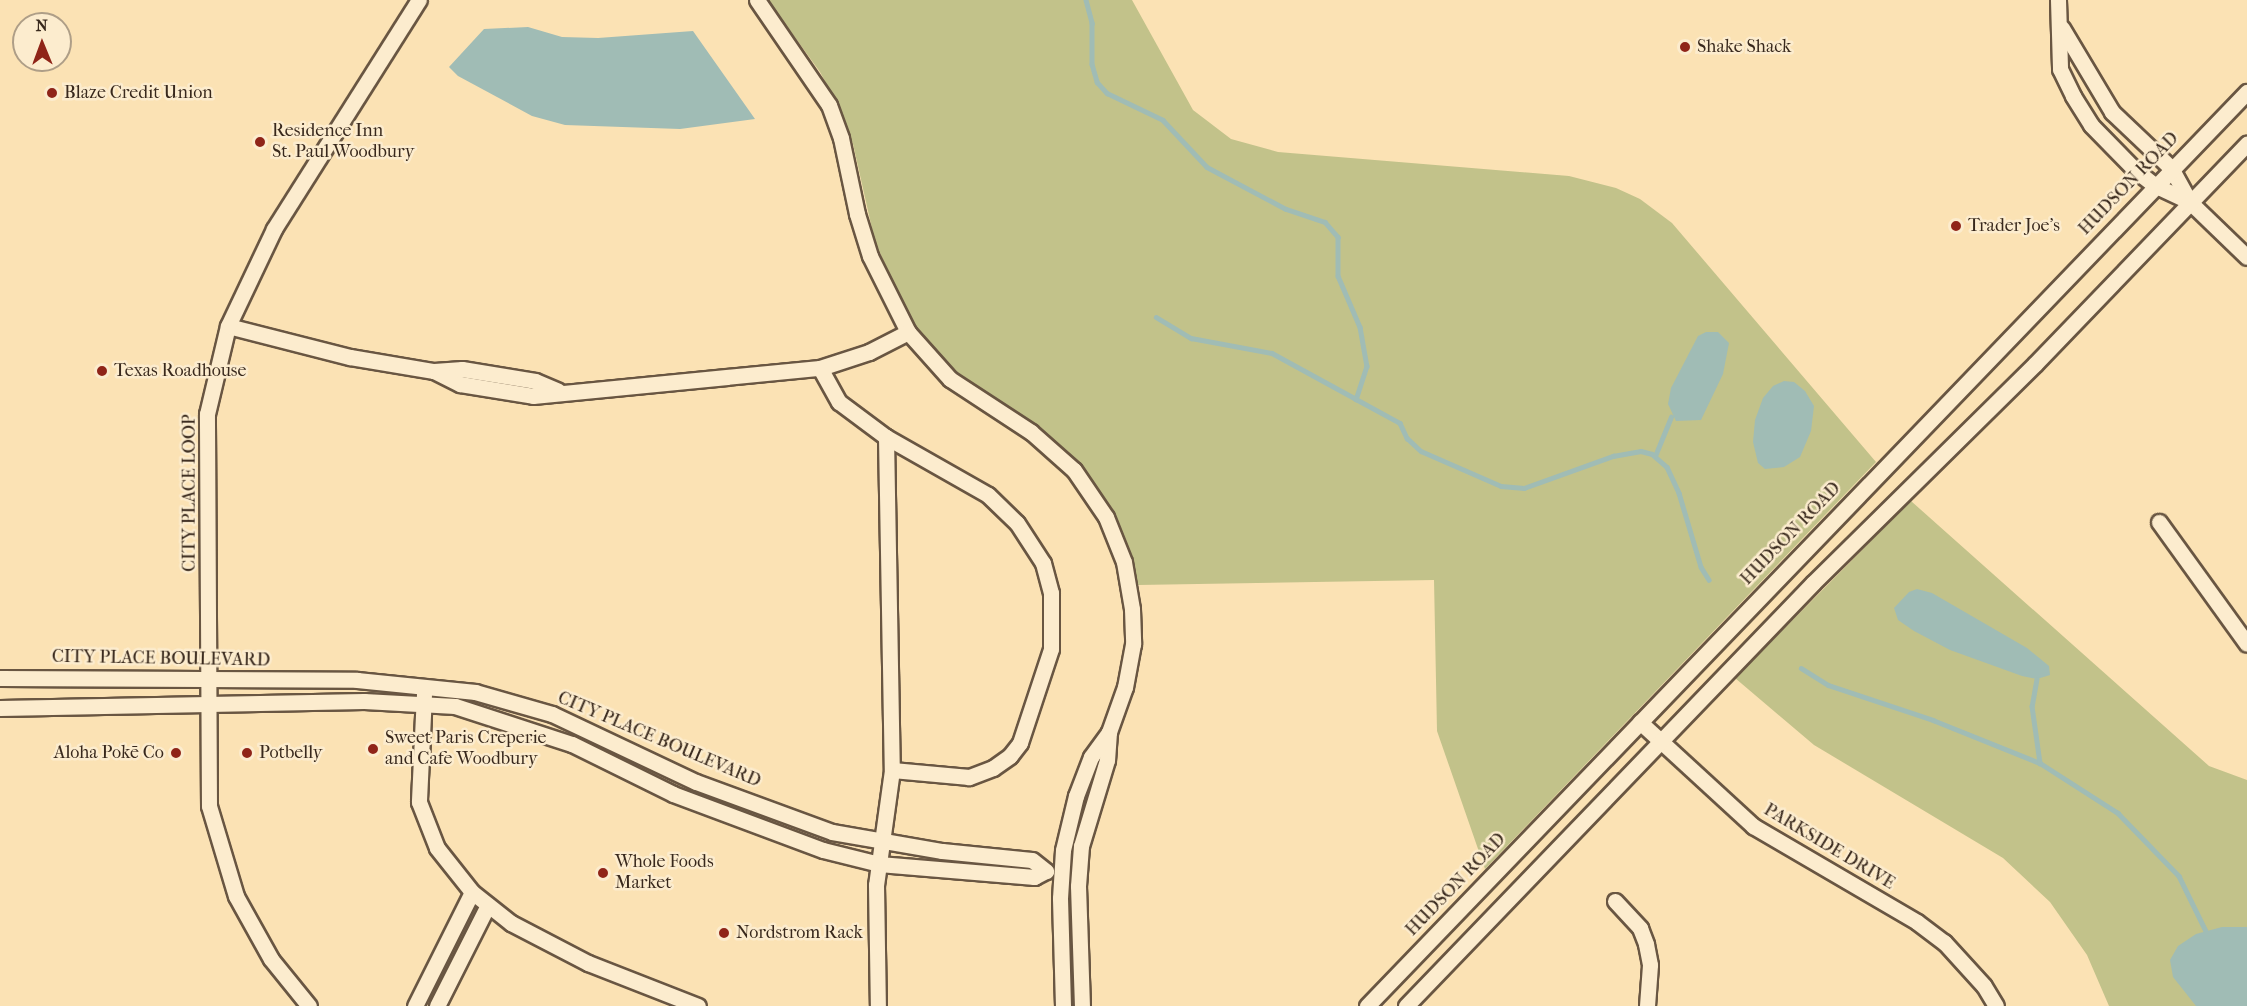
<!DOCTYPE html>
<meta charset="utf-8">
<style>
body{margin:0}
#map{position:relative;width:2247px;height:1006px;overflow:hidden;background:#fbe2b4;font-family:"IM FELL French Canon",serif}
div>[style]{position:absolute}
.green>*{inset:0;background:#c2c28a}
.water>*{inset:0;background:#a0bcb5}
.stream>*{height:4.5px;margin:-2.25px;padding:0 2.25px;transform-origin:2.25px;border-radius:2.25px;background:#a0bcb5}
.roads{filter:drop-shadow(2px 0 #695642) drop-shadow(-2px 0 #695642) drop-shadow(0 2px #695642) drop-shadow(0 -2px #695642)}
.minor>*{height:15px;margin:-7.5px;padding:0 7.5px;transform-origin:7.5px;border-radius:7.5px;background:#fcecce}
.dots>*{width:16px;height:16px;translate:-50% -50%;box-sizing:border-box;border:3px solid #fcecce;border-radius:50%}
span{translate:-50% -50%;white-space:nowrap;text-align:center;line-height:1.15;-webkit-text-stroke:5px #fcecce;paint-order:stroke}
.poi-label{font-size:18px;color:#38281c}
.left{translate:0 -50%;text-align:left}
.right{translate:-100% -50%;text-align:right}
.street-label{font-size:18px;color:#38281c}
.north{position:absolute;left:12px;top:12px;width:60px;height:60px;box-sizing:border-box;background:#fcecce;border:2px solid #ae9e87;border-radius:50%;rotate:359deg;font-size:16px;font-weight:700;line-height:24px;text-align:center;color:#38281c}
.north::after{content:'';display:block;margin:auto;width:21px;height:27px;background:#8f2418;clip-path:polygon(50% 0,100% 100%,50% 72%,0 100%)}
</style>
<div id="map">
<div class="green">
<i style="clip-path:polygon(768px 0,1132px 0,1193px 110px,1231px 139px,1278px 152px,1569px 176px,1616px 188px,1640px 199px,1672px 223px,1876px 462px,1485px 869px,1437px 731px,1434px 580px,1138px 585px,1116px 518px,1085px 469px,1040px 427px,962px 378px,913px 325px,875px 242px,853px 144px,838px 105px,820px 72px)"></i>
<i style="clip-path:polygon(1911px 501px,2209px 766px,2247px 780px,2247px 1006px,2109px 1006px,2087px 955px,2050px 902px,2003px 858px,1814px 745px,1735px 678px)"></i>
</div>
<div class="water">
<i style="clip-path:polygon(528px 27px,562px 37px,598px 38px,693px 31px,755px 119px,680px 129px,565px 125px,532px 116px,458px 76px,449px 67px,484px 29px)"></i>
<i style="clip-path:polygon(1706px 332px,1718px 332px,1729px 343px,1723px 374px,1701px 420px,1676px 421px,1668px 404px,1671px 388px,1698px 336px)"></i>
<i style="clip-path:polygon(1784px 381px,1794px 382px,1805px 391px,1814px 406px,1811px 431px,1800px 457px,1784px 467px,1765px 469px,1758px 463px,1753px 442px,1755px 420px,1763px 398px,1773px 386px)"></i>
<i style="clip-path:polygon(1917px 589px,1932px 593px,2027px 648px,2049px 666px,2050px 675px,2037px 679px,2022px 676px,1950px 650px,1914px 631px,1898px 620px,1894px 608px,1909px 592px)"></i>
<i style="clip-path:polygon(2222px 927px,2247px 927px,2247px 1006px,2196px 1006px,2173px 977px,2170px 960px,2178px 946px,2196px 934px)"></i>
</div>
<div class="stream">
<i style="left:1086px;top:0;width:24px;rotate:75deg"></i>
<i style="left:1092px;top:23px;width:41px;rotate:90deg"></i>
<i style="left:1092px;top:64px;width:19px;rotate:74deg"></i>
<i style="left:1097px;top:82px;width:15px;rotate:48deg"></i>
<i style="left:1107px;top:93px;width:62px;rotate:25.7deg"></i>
<i style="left:1163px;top:120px;width:64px;rotate:46.9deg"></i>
<i style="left:1207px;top:167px;width:89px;rotate:28deg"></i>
<i style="left:1286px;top:209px;width:41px;rotate:18.4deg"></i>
<i style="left:1325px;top:222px;width:20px;rotate:49deg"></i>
<i style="left:1338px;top:237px;width:39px;rotate:90deg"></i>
<i style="left:1338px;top:276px;width:56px;rotate:66.7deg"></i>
<i style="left:1360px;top:327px;width:40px;rotate:80deg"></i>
<i style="left:1367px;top:366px;width:35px;rotate:108deg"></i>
<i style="left:1356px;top:399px;width:50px;rotate:28.6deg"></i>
<i style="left:1400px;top:423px;width:17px;rotate:65deg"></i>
<i style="left:1407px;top:438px;width:19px;rotate:43deg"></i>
<i style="left:1421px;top:451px;width:87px;rotate:23.6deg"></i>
<i style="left:1501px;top:486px;width:23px;rotate:5deg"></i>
<i style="left:1524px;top:488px;width:95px;rotate:-19.8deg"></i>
<i style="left:1613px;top:456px;width:28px;rotate:-10deg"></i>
<i style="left:1641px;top:451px;width:11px;rotate:15deg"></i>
<i style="left:1652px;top:454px;width:20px;rotate:41deg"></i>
<i style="left:1667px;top:467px;width:29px;rotate:65deg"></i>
<i style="left:1679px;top:493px;width:77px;rotate:73.4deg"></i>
<i style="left:1701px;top:567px;width:15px;rotate:58deg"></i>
<i style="left:1156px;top:317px;width:41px;rotate:31deg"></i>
<i style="left:1191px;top:338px;width:82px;rotate:10.5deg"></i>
<i style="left:1272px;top:353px;width:96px;rotate:28.7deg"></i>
<i style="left:1655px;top:456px;width:42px;rotate:-67.7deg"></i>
<i style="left:1801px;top:668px;width:32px;rotate:32deg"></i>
<i style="left:1828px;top:685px;width:111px;rotate:18.4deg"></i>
<i style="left:1933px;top:720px;width:115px;rotate:21.9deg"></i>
<i style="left:2040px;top:763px;width:93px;rotate:32.7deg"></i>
<i style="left:2118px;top:813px;width:88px;rotate:45.9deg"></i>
<i style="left:2179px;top:876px;width:61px;rotate:63.9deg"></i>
<i style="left:2037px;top:679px;width:27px;rotate:100deg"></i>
<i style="left:2032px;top:706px;width:58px;rotate:82deg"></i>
</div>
<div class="roads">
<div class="minor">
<i style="left:757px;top:0;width:127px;rotate:55.6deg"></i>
<i style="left:829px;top:105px;width:35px;rotate:70deg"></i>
<i style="left:841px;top:138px;width:78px;rotate:78.1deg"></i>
<i style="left:857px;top:214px;width:44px;rotate:72.8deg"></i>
<i style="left:870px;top:256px;width:85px;rotate:63.4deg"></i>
<i style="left:908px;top:332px;width:63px;rotate:48.2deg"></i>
<i style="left:950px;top:379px;width:97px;rotate:33.2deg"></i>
<i style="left:1031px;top:432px;width:57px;rotate:41.5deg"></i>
<i style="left:1074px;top:470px;width:57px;rotate:55.8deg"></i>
<i style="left:1106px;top:517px;width:48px;rotate:68.2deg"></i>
<i style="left:1124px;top:562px;width:48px;rotate:80.3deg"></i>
<i style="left:1132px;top:609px;width:35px;rotate:88deg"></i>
<i style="left:1133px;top:644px;width:44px;rotate:100.5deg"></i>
<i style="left:1125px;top:687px;width:48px;rotate:109.6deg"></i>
<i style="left:1109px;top:732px;width:28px;rotate:94deg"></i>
<i style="left:1107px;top:760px;width:90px;rotate:106.8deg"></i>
<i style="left:1081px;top:846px;width:40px;rotate:94.3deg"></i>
<i style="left:1078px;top:886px;width:120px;rotate:88.1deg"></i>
<i style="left:2058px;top:0;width:69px;rotate:88.3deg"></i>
<i style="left:2060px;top:69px;width:30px;rotate:64deg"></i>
<i style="left:2073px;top:96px;width:34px;rotate:58deg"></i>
<i style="left:2091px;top:125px;width:63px;rotate:45.6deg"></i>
<i style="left:2135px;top:170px;width:24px;rotate:38deg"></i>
<i style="left:2154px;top:185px;width:40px;rotate:25deg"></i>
<i style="left:2062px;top:28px;width:98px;rotate:59.2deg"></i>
<i style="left:2112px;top:112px;width:81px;rotate:43.5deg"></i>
<i style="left:2171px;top:168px;width:39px;rotate:61deg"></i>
<i style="left:2190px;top:202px;width:79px;rotate:44deg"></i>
<i style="left:228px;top:326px;width:126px;rotate:14.3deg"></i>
<i style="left:350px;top:357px;width:85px;rotate:9.5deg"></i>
<i style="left:434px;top:371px;width:28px;rotate:-4deg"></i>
<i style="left:462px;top:369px;width:74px;rotate:9.3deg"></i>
<i style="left:535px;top:381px;width:25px;rotate:23deg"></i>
<i style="left:820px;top:368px;width:39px;rotate:61deg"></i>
<i style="left:839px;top:402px;width:59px;rotate:36.7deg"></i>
<i style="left:886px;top:437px;width:117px;rotate:29.6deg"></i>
<i style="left:988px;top:495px;width:40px;rotate:44deg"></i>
<i style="left:1017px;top:523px;width:48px;rotate:57deg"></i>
<i style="left:1043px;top:563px;width:31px;rotate:75deg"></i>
<i style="left:1051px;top:593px;width:56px;rotate:90deg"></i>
<i style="left:1051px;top:649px;width:99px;rotate:108.3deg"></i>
<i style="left:1020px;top:743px;width:16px;rotate:128deg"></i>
<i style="left:1010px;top:756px;width:21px;rotate:145deg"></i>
<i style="left:993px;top:768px;width:26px;rotate:159deg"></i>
<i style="left:969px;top:777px;width:77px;rotate:-174.8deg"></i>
<i style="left:892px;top:770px;width:116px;rotate:97.9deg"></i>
<i style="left:876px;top:885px;width:121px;rotate:89.1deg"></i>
<i style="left:434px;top:371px;width:29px;rotate:27deg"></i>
<i style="left:460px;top:384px;width:74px;rotate:9.3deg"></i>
<i style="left:533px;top:396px;width:288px;rotate:-5.6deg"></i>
<i style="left:820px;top:368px;width:52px;rotate:-18.1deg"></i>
<i style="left:869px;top:352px;width:44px;rotate:-27.1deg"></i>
<i style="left:886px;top:437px;width:333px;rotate:89deg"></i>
<i style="left:2159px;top:522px;width:150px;rotate:54.2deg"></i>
<i style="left:0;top:678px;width:357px;rotate:0.3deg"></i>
<i style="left:357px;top:680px;width:119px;rotate:5.8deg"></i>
<i style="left:475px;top:692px;width:80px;rotate:15.9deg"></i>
<i style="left:552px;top:714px;width:159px;rotate:25.3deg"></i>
<i style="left:696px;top:782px;width:145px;rotate:20.2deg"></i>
<i style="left:832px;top:832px;width:112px;rotate:9.8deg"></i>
<i style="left:942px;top:851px;width:90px;rotate:5.7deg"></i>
<i style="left:1032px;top:860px;width:18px;rotate:38deg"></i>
<i style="left:424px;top:694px;width:108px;rotate:92.7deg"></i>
<i style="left:419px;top:802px;width:49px;rotate:68.6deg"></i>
<i style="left:437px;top:848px;width:56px;rotate:51.5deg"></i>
<i style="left:472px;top:892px;width:50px;rotate:38.5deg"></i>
<i style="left:511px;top:923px;width:87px;rotate:27.5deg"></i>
<i style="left:588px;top:963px;width:118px;rotate:21.4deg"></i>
<i style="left:0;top:708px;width:364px;rotate:-1.1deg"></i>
<i style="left:364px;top:701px;width:91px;rotate:3.1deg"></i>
<i style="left:455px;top:706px;width:123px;rotate:18deg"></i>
<i style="left:572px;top:744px;width:113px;rotate:26.3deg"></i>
<i style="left:673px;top:794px;width:160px;rotate:20.5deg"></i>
<i style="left:823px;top:850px;width:58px;rotate:14deg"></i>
<i style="left:879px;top:864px;width:156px;rotate:4.8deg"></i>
<i style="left:1034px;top:877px;width:13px;rotate:-27deg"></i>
<i style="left:1640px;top:722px;width:154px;rotate:42.6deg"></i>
<i style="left:1753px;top:826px;width:190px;rotate:30.3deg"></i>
<i style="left:1917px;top:922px;width:34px;rotate:37deg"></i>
<i style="left:1944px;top:942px;width:59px;rotate:47.7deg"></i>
<i style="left:1984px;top:986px;width:23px;rotate:59deg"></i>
<i style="left:1615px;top:901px;width:37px;rotate:47deg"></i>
<i style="left:1640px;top:928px;width:17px;rotate:69deg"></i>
<i style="left:1646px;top:944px;width:21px;rotate:79deg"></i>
<i style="left:1650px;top:965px;width:41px;rotate:94.2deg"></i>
<i style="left:309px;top:1006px;width:60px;rotate:-129deg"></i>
<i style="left:271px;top:959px;width:72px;rotate:-119.1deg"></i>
<i style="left:236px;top:896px;width:94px;rotate:-106.7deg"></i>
<i style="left:209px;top:806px;width:392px;rotate:-90.3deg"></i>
<i style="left:207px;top:414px;width:90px;rotate:-76.6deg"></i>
<i style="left:228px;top:326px;width:107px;rotate:-64.6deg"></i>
<i style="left:274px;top:229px;width:271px;rotate:-57.7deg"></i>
<i style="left:415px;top:1006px;width:127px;rotate:-63.4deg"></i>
<i style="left:437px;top:1006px;width:113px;rotate:-63.2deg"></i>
<i style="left:1063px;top:1006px;width:108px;rotate:-91.6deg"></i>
<i style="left:1060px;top:898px;width:48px;rotate:-86.4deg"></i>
<i style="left:1063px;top:850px;width:56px;rotate:-76.5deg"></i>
<i style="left:1076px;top:796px;width:42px;rotate:-69deg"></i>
<i style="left:1091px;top:757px;width:31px;rotate:-54deg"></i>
<i style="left:1367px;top:1006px;width:1269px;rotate:-46.09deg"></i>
<i style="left:1406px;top:1006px;width:587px;rotate:-46.1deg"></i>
<i style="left:1813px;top:583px;width:312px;rotate:-44.6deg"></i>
<i style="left:2035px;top:364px;width:306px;rotate:-46.1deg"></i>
</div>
</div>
<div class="dots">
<i style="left:1685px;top:47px;background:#8f2418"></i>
<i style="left:52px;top:93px;background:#8f2418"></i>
<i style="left:260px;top:142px;background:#8f2418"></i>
<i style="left:1956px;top:226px;background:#8f2418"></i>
<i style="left:102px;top:371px;background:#8f2418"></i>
<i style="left:373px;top:749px;background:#8f2418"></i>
<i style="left:176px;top:753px;background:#8f2418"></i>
<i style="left:247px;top:753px;background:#8f2418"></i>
<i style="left:603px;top:873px;background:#8f2418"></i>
<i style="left:724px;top:933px;background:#8f2418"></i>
</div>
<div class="poi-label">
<span class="left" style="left:1697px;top:47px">Shake Shack</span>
<span class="left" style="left:64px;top:93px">Blaze Credit Union</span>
<span class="left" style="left:272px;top:142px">Residence Inn<br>St. Paul Woodbury</span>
<span class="left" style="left:1968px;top:226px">Trader Joe's</span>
<span class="left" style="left:114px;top:371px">Texas Roadhouse</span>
<span class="left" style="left:385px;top:749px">Sweet Paris Creperie<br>and Cafe Woodbury</span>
<span class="right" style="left:164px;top:753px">Aloha Pokē Co</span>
<span class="left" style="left:259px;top:753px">Potbelly</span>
<span class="left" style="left:615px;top:873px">Whole Foods<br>Market</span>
<span class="left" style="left:736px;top:933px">Nordstrom Rack</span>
</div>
<div class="street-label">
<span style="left:2129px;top:184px;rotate:-46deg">HUDSON ROAD</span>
<span style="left:190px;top:493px;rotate:-90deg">CITY PLACE LOOP</span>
<span style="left:1791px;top:534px;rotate:-46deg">HUDSON ROAD</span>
<span style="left:161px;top:659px;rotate:1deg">CITY PLACE BOULEVARD</span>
<span style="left:659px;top:740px;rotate:23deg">CITY PLACE BOULEVARD</span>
<span style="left:1829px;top:847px;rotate:31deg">PARKSIDE DRIVE</span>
<span style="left:1456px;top:885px;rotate:-46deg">HUDSON ROAD</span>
</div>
<div class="north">N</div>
</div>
